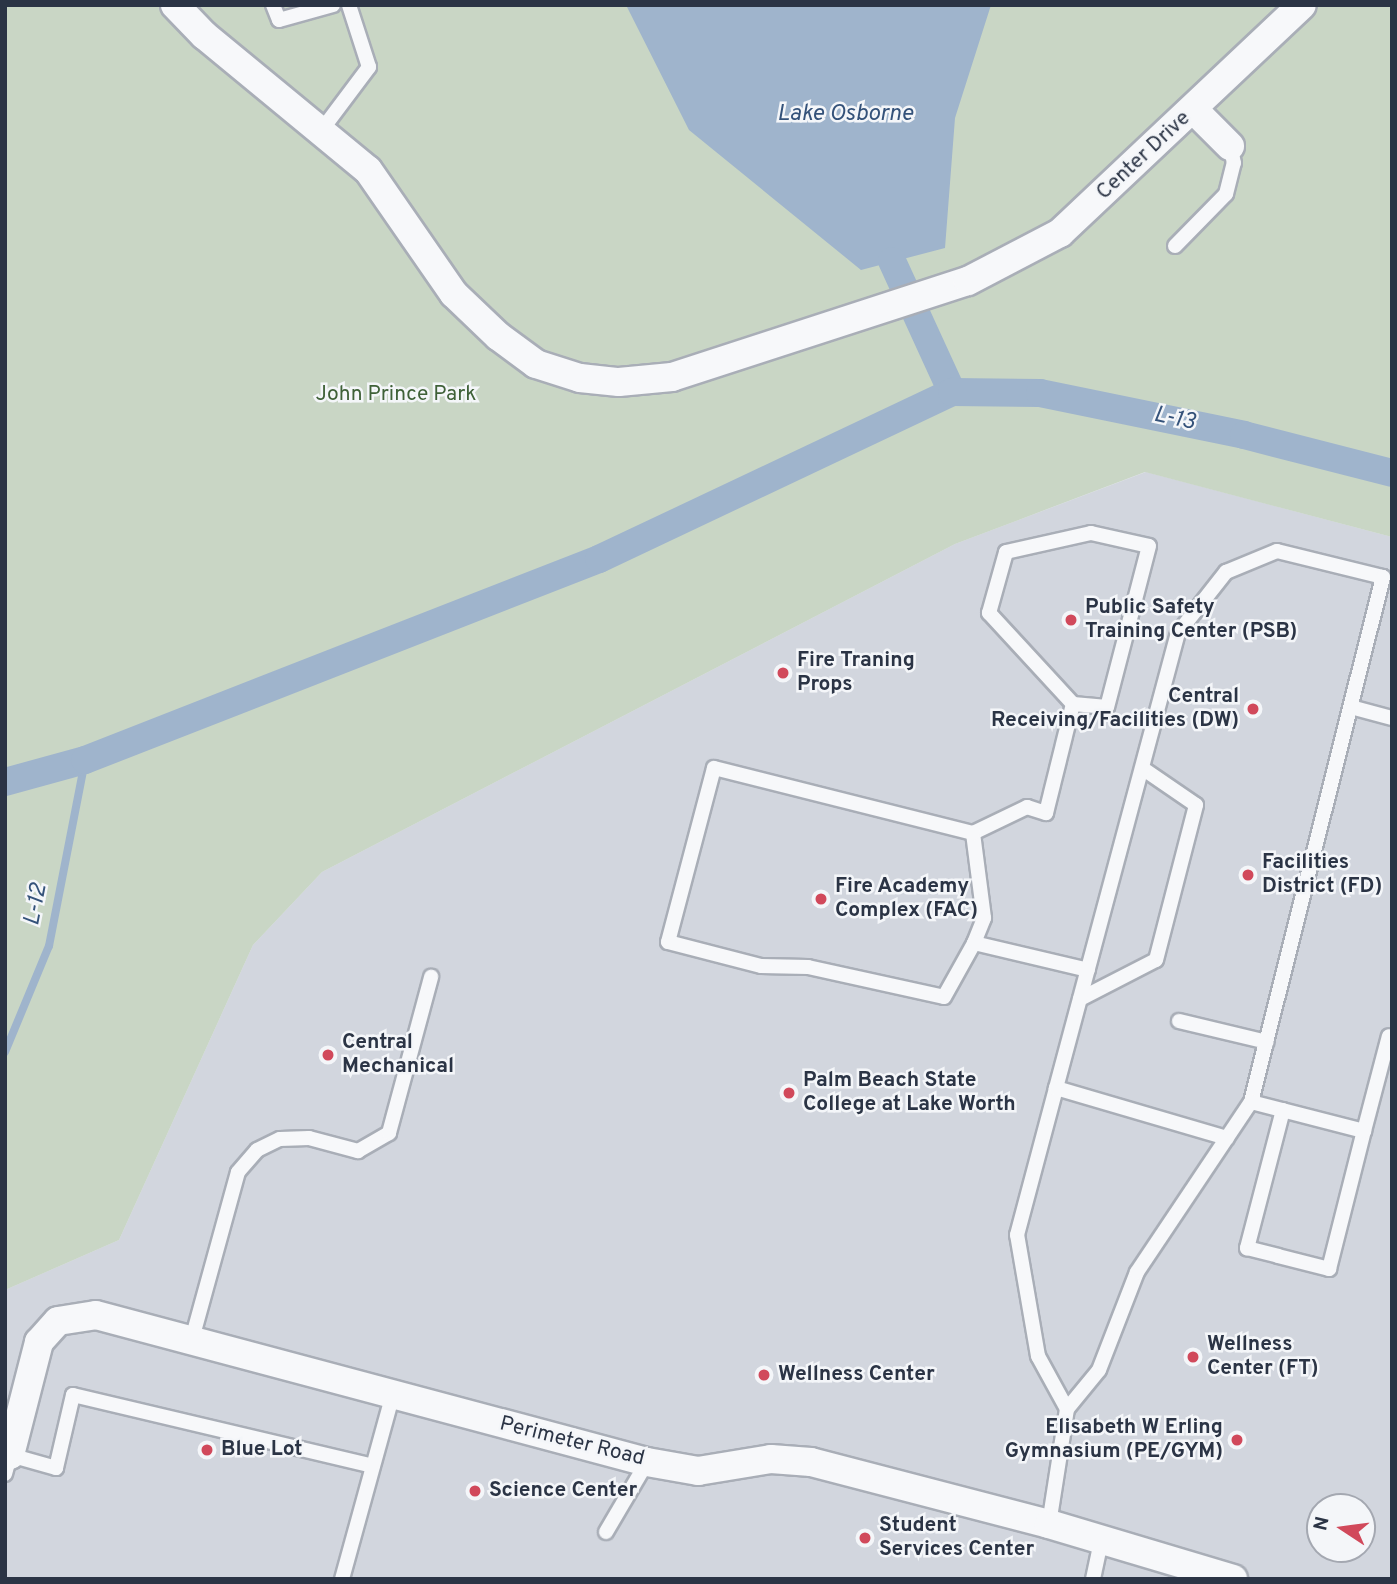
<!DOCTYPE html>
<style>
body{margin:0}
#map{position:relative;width:1397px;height:1584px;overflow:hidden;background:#e4e7ec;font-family:Overpass,sans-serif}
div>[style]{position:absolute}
.built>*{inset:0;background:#d2d6de}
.green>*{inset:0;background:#c9d6c5}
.water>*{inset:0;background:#9fb4cc}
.stream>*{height:8px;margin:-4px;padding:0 4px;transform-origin:4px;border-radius:4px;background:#9fb4cc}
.canal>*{height:28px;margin:-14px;padding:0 14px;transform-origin:14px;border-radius:14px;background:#9fb4cc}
.roads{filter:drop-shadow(2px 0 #a9aeb7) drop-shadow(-2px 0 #a9aeb7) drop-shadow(0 2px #a9aeb7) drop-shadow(0 -2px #a9aeb7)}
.service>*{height:14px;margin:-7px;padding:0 7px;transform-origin:7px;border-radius:7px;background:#f7f8fa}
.minor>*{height:28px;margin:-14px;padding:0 14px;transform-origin:14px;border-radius:14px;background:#f7f8fa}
.dots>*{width:19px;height:19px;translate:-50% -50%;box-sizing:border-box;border:4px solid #f4f6f9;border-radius:50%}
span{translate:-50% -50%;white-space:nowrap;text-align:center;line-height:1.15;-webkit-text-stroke:5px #f4f6f9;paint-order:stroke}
.street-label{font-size:21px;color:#2b3445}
.park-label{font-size:21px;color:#3f6138}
.poi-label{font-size:21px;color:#2b3445;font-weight:700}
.left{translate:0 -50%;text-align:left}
.right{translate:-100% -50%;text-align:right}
.water-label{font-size:23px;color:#34527a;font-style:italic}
.frame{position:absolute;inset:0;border:7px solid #2b3445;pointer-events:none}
.north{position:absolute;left:1306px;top:1493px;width:70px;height:70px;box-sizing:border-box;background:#f4f6f9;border:2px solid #a4a8b1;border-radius:50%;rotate:283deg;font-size:19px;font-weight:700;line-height:28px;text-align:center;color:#2b3445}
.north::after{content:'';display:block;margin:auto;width:24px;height:32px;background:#d1495b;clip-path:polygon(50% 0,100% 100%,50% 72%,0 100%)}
</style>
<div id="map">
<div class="built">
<i style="clip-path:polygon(evenodd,1146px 472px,1392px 537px,1392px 1579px,5px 1579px,5px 1290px,119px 1240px,253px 945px,322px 872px,955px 544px,1146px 472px,1320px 1507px,1362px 1507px,1362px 1549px,1320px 1549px,1320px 1507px)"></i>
</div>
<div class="green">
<i style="clip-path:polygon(5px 5px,1392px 5px,1392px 537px,1145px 472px,955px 544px,322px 872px,253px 945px,119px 1240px,5px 1290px)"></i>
</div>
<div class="water">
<i style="clip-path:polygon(626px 5px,991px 5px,955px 118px,945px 248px,861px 270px,689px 130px)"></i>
</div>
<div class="stream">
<i style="left:5px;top:1052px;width:115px;rotate:-67.5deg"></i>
<i style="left:49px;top:946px;width:189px;rotate:-79deg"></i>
</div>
<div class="canal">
<i style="left:892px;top:261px;width:144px;rotate:65.4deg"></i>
<i style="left:5px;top:782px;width:83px;rotate:-15.4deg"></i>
<i style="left:85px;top:760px;width:552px;rotate:-21.36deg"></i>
<i style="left:599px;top:559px;width:391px;rotate:-25.3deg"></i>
<i style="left:952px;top:392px;width:88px;rotate:0.7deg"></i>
<i style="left:1040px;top:393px;width:208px;rotate:11.6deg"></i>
<i style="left:1244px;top:435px;width:153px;rotate:14.4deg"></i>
</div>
<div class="roads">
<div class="service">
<i style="left:273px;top:5px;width:16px;rotate:68deg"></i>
<i style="left:279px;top:20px;width:56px;rotate:-15.5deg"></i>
<i style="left:321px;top:131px;width:80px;rotate:-53.1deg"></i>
<i style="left:369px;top:67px;width:65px;rotate:-107.9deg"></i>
<i style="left:1175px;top:246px;width:73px;rotate:-45.6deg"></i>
<i style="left:1226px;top:194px;width:32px;rotate:-76deg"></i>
<i style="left:1234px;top:163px;width:17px;rotate:-103deg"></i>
<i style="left:1351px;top:707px;width:42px;rotate:15deg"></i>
<i style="left:973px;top:833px;width:60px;rotate:-25.7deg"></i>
<i style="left:1027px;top:807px;width:20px;rotate:18deg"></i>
<i style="left:1046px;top:813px;width:112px;rotate:-76.1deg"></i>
<i style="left:1073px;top:704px;width:124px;rotate:-132.7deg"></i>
<i style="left:989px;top:613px;width:63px;rotate:-74.4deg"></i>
<i style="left:1006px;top:552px;width:87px;rotate:-12.6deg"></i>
<i style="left:1091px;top:533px;width:59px;rotate:12.6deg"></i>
<i style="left:1149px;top:546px;width:166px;rotate:104.6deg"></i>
<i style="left:1107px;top:707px;width:34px;rotate:-175deg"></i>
<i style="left:974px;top:943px;width:27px;rotate:-68deg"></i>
<i style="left:984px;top:918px;width:86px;rotate:-97.4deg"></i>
<i style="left:973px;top:833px;width:267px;rotate:-165.9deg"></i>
<i style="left:714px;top:768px;width:180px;rotate:104.8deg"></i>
<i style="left:668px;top:942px;width:96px;rotate:14.5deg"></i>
<i style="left:761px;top:966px;width:47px;rotate:1.2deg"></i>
<i style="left:808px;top:967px;width:139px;rotate:12.4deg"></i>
<i style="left:944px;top:997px;width:62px;rotate:-60.9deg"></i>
<i style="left:974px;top:943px;width:117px;rotate:13.3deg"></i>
<i style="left:1080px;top:999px;width:85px;rotate:-27.2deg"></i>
<i style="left:1156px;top:960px;width:160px;rotate:-75.5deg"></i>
<i style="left:1196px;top:805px;width:65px;rotate:-145.6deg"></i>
<i style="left:1179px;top:1021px;width:90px;rotate:13.4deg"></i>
<i style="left:1056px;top:1088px;width:471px;rotate:-75deg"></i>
<i style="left:1178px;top:633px;width:78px;rotate:-51.8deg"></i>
<i style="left:1226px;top:572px;width:55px;rotate:-22.4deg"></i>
<i style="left:1277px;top:551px;width:109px;rotate:13.8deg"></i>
<i style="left:1383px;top:577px;width:541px;rotate:104.11deg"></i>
<i style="left:1283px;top:1110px;width:143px;rotate:104.6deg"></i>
<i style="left:1247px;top:1248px;width:32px;rotate:14deg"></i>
<i style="left:1278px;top:1256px;width:53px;rotate:14.3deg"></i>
<i style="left:1329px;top:1269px;width:142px;rotate:-75.8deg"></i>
<i style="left:192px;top:1339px;width:173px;rotate:-74.6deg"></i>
<i style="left:238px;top:1172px;width:29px;rotate:-49deg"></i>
<i style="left:257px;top:1150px;width:25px;rotate:-26deg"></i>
<i style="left:280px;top:1139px;width:29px;rotate:-2deg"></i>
<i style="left:309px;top:1138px;width:51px;rotate:14.9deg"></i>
<i style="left:358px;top:1151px;width:36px;rotate:-30deg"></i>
<i style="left:389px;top:1133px;width:162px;rotate:-74.9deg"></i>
<i style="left:1067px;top:1409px;width:60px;rotate:-118.7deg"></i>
<i style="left:1038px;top:1356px;width:123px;rotate:-99.8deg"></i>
<i style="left:1017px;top:1235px;width:152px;rotate:-75.1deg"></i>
<i style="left:1056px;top:1088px;width:178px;rotate:16.3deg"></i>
<i style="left:5px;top:1474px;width:20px;rotate:-75deg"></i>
<i style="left:10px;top:1455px;width:48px;rotate:15.8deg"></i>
<i style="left:56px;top:1468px;width:75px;rotate:-76.9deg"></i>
<i style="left:73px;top:1395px;width:308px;rotate:13.3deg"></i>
<i style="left:1049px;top:1524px;width:116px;rotate:-81.1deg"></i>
<i style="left:1067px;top:1409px;width:50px;rotate:-50.6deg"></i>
<i style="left:1099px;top:1370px;width:105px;rotate:-68.8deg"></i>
<i style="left:1137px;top:1272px;width:205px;rotate:-56.2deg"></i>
<i style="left:1251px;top:1102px;width:117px;rotate:14.4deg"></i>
<i style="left:1364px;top:1131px;width:98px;rotate:-75.3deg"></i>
<i style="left:606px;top:1532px;width:81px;rotate:-59.6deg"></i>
<i style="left:342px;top:1579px;width:192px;rotate:-74.6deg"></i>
<i style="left:1093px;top:1579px;width:39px;rotate:-78deg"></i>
</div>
<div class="minor">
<i style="left:175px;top:5px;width:42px;rotate:46deg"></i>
<i style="left:204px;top:35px;width:212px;rotate:39.5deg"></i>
<i style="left:368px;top:170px;width:151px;rotate:55.3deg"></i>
<i style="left:454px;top:294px;width:61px;rotate:43.7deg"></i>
<i style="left:498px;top:336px;width:47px;rotate:36.4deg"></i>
<i style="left:536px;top:364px;width:46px;rotate:17.7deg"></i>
<i style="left:580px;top:378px;width:39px;rotate:6deg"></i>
<i style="left:619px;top:382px;width:53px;rotate:-5.4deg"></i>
<i style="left:672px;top:377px;width:311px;rotate:-18deg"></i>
<i style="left:968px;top:281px;width:104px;rotate:-27.6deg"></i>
<i style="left:1060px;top:233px;width:332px;rotate:-43.3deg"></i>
<i style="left:1194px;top:110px;width:51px;rotate:45deg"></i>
<i style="left:5px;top:1454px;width:5px;rotate:11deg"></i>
<i style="left:10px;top:1455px;width:117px;rotate:-75.6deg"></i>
<i style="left:39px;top:1342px;width:28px;rotate:-48deg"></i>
<i style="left:58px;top:1321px;width:38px;rotate:-9deg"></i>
<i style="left:96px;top:1315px;width:570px;rotate:14.94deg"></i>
<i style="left:647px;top:1462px;width:52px;rotate:10deg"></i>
<i style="left:698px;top:1471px;width:74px;rotate:-9.3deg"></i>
<i style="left:771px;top:1459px;width:40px;rotate:4.3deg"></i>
<i style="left:811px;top:1462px;width:246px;rotate:14.6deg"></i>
<i style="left:1049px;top:1524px;width:192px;rotate:16.6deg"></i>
</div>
</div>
<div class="dots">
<i style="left:1071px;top:620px;background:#d1495b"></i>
<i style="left:783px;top:673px;background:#d1495b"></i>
<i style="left:1253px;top:709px;background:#d1495b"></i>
<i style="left:1248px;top:875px;background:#d1495b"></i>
<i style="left:821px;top:899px;background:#d1495b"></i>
<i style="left:328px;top:1055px;background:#d1495b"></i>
<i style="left:789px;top:1093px;background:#d1495b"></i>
<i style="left:1193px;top:1357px;background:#d1495b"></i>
<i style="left:764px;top:1375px;background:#d1495b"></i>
<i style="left:1237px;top:1440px;background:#d1495b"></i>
<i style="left:207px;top:1450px;background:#d1495b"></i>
<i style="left:475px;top:1491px;background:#d1495b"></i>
<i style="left:865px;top:1538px;background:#d1495b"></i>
</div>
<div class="street-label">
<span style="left:1144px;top:156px;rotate:-43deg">Center Drive</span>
<span style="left:572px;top:1442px;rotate:14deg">Perimeter Road</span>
</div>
<div class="park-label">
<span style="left:396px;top:395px">John Prince Park</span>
</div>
<div class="poi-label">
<span class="left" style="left:1085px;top:620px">Public Safety<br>Training Center (PSB)</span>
<span class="left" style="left:797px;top:673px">Fire Traning<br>Props</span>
<span class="right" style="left:1239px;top:709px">Central<br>Receiving/Facilities (DW)</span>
<span class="left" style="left:1262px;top:875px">Facilities<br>District (FD)</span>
<span class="left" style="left:835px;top:899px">Fire Academy<br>Complex (FAC)</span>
<span class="left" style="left:342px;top:1055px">Central<br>Mechanical</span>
<span class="left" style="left:803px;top:1093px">Palm Beach State<br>College at Lake Worth</span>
<span class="left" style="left:1207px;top:1357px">Wellness<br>Center (FT)</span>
<span class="left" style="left:778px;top:1375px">Wellness Center</span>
<span class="right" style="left:1223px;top:1440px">Elisabeth W Erling<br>Gymnasium (PE/GYM)</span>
<span class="left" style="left:221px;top:1450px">Blue Lot</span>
<span class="left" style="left:489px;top:1491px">Science Center</span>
<span class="left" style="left:879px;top:1538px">Student<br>Services Center</span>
</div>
<div class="water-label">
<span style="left:845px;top:115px">Lake Osborne</span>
<span style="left:1174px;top:420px;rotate:12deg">L-13</span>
<span style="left:37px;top:905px;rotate:-79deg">L-12</span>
</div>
<div class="frame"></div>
<div class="north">N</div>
</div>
